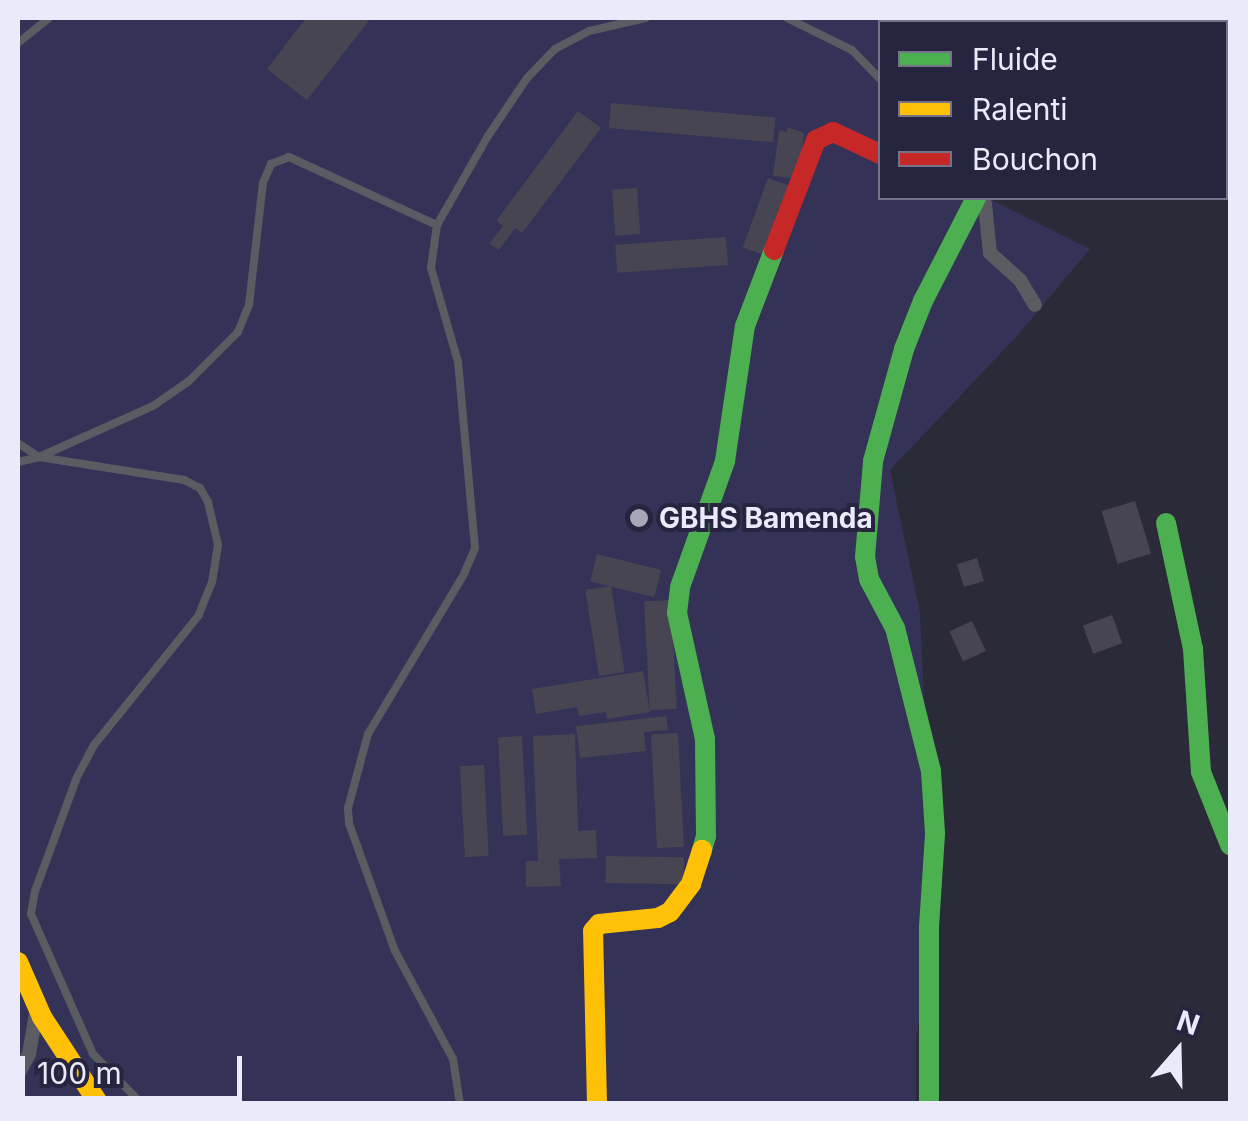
<!DOCTYPE html>
<style>
body{margin:0}
#map{position:relative;width:1248px;height:1121px;overflow:hidden;background:#2b2a38;font-family:Inter,sans-serif}
div>[style]{position:absolute}
.green>*{inset:0;background:#353257}
.building>*{inset:0;background:#464551;transform-origin:0 0}
.lane>*{height:8px;margin:-4px;padding:0 4px;transform-origin:4px;border-radius:4px;background:#5b5b62}
.street>*{height:14px;margin:-7px;padding:0 7px;transform-origin:7px;border-radius:7px;background:#5b5b62}
.fast>*{height:20px;margin:-10px;padding:0 10px;transform-origin:10px;border-radius:10px;background:#4caf50}
.slow>*{height:20px;margin:-10px;padding:0 10px;transform-origin:10px;border-radius:10px;background:#ffc107}
.jam>*{height:20px;margin:-10px;padding:0 10px;transform-origin:10px;border-radius:10px;background:#c62828}
.dots>*{width:28px;height:28px;translate:-50% -50%;box-sizing:border-box;border:5px solid #26243e;border-radius:50%}
span{translate:-50% -50%;white-space:nowrap;text-align:center;line-height:1.15;-webkit-text-stroke:8px #26243e;paint-order:stroke}
.poi-label{font-size:28px;color:#eaeafb;font-weight:700}
.left{translate:0 -50%;text-align:left}
.frame{position:absolute;inset:0;border:20px solid #eaeafb;pointer-events:none}
.legend{position:absolute;left:878px;top:20px;width:350px;height:180px;box-sizing:border-box;background:#26243e;border:2px solid #74738a;margin:0;padding:12px 18px;list-style:none;font-size:30px;color:#eaeafb}
.legend li{display:flex;align-items:center;gap:20px;height:50px}
.legend b{width:50px;border:2px solid #74738a}
.north{position:absolute;left:1128px;top:1001px;width:100px;height:100px;-webkit-text-stroke:8px #26243e;paint-order:stroke;rotate:20deg;font-size:28px;font-weight:700;line-height:40px;text-align:center;color:#eaeafb}
.north::after{content:'';display:block;margin:auto;width:35px;height:45px;background:#eaeafb;clip-path:polygon(50% 0,100% 100%,50% 72%,0 100%)}
.scale{position:absolute;left:20px;top:1056px;width:222px;height:45px;box-sizing:border-box;border:5px solid #eaeafb;border-top:0;padding-left:12px;font-size:30px;line-height:35px;white-space:nowrap;color:#eaeafb;-webkit-text-stroke:8px #26243e;paint-order:stroke}
</style>
<div id="map">
<div class="green">
<i style="clip-path:polygon(18px 18px,928px 18px,931px 22px,880px 22px,880px 198px,988px 198px,1090px 249px,1018px 335px,890px 470px,920px 613px,934px 917px,916px 1041px,916px 1103px,18px 1103px)"></i>
</div>
<div class="building">
<i style="clip-path:polygon(306px 18px,371px 18px,307px 100px,267px 69px)"></i>
<i style="left:611px;top:103px;width:165px;height:25px;rotate:5deg"></i>
<i style="clip-path:polygon(578px 111px,601px 128px,522px 233px,515px 228px,499px 250px,489px 244px,503px 226px,496px 221px)"></i>
<i style="clip-path:polygon(787px 127px,804px 133px,799px 179px,773px 176px,779px 130px,787px 132px)"></i>
<i style="left:768px;top:178px;width:27px;height:74px;rotate:20deg"></i>
<i style="left:637px;top:188px;width:46px;height:25px;rotate:86deg"></i>
<i style="left:726px;top:237px;width:28px;height:111px;rotate:86deg"></i>
<i style="left:1135px;top:501px;width:55px;height:35px;rotate:73deg"></i>
<i style="left:597px;top:554px;width:66px;height:28px;rotate:14deg"></i>
<i style="left:977px;top:558px;width:24px;height:21px;rotate:73deg"></i>
<i style="left:611px;top:586px;width:87px;height:26px;rotate:81deg"></i>
<i style="left:671px;top:600px;width:109px;height:27px;rotate:87deg"></i>
<i style="left:1112px;top:615px;width:30px;height:31px;rotate:70deg"></i>
<i style="left:972px;top:621px;width:33px;height:25px;rotate:65deg"></i>
<i style="clip-path:polygon(643px 671px,650px 712px,607px 719px,606px 712px,579px 716px,577px 707px,536px 714px,532px 689px)"></i>
<i style="clip-path:polygon(666px 716px,668px 730px,644px 732px,646px 751px,580px 758px,576px 726px)"></i>
<i style="left:678px;top:733px;width:114px;height:27px;rotate:87deg"></i>
<i style="clip-path:polygon(575px 734px,578px 831px,596px 830px,597px 858px,559px 859px,561px 886px,526px 887px,526px 861px,538px 861px,533px 736px)"></i>
<i style="left:522px;top:736px;width:99px;height:24px;rotate:87deg"></i>
<i style="left:484px;top:765px;width:91px;height:24px;rotate:87deg"></i>
<i style="left:606px;top:856px;width:78px;height:27px;rotate:1deg"></i>
</div>
<div class="lane">
<i style="left:787px;top:18px;width:72px;rotate:26.2deg"></i>
<i style="left:852px;top:50px;width:40px;rotate:46deg"></i>
<i style="left:903px;top:18px;width:4px;rotate:63deg"></i>
<i style="left:18px;top:43px;width:40px;rotate:-39deg"></i>
<i style="left:18px;top:443px;width:25px;rotate:34deg"></i>
<i style="left:39px;top:457px;width:147px;rotate:9deg"></i>
<i style="left:184px;top:480px;width:18px;rotate:27deg"></i>
<i style="left:200px;top:488px;width:16px;rotate:60deg"></i>
<i style="left:208px;top:502px;width:44px;rotate:76.9deg"></i>
<i style="left:218px;top:545px;width:37px;rotate:99deg"></i>
<i style="left:212px;top:582px;width:35px;rotate:112deg"></i>
<i style="left:199px;top:615px;width:167px;rotate:128.9deg"></i>
<i style="left:94px;top:745px;width:36px;rotate:118deg"></i>
<i style="left:77px;top:777px;width:121px;rotate:110.2deg"></i>
<i style="left:35px;top:891px;width:23px;rotate:100deg"></i>
<i style="left:31px;top:914px;width:153px;rotate:66.1deg"></i>
<i style="left:93px;top:1054px;width:70px;rotate:45.6deg"></i>
<i style="left:18px;top:462px;width:22px;rotate:-13deg"></i>
<i style="left:39px;top:457px;width:125px;rotate:-24.1deg"></i>
<i style="left:153px;top:406px;width:44px;rotate:-34.8deg"></i>
<i style="left:189px;top:381px;width:69px;rotate:-45deg"></i>
<i style="left:238px;top:332px;width:29px;rotate:-68deg"></i>
<i style="left:249px;top:305px;width:123px;rotate:-83.5deg"></i>
<i style="left:263px;top:183px;width:21px;rotate:-67deg"></i>
<i style="left:271px;top:164px;width:19px;rotate:-21deg"></i>
<i style="left:289px;top:157px;width:163px;rotate:24.7deg"></i>
<i style="left:460px;top:1104px;width:46px;rotate:-98.8deg"></i>
<i style="left:453px;top:1059px;width:123px;rotate:-118.2deg"></i>
<i style="left:395px;top:951px;width:136px;rotate:-109.8deg"></i>
<i style="left:349px;top:823px;width:15px;rotate:-94deg"></i>
<i style="left:348px;top:808px;width:77px;rotate:-74.9deg"></i>
<i style="left:368px;top:734px;width:187px;rotate:-59deg"></i>
<i style="left:464px;top:574px;width:28px;rotate:-67deg"></i>
<i style="left:475px;top:548px;width:187px;rotate:-95.2deg"></i>
<i style="left:458px;top:362px;width:98px;rotate:-106deg"></i>
<i style="left:431px;top:268px;width:43px;rotate:-82.1deg"></i>
<i style="left:437px;top:225px;width:103px;rotate:-60.2deg"></i>
<i style="left:488px;top:136px;width:70px;rotate:-56.1deg"></i>
<i style="left:527px;top:78px;width:40px;rotate:-46deg"></i>
<i style="left:555px;top:49px;width:38px;rotate:-28deg"></i>
<i style="left:589px;top:31px;width:58px;rotate:-12.8deg"></i>
</div>
<div class="street">
<i style="left:948px;top:18px;width:5px;rotate:53deg"></i>
<i style="left:976px;top:198px;width:11px;rotate:34deg"></i>
<i style="left:985px;top:204px;width:49px;rotate:84.2deg"></i>
<i style="left:990px;top:253px;width:40px;rotate:42deg"></i>
<i style="left:1020px;top:280px;width:29px;rotate:59deg"></i>
<i style="left:18px;top:1074px;width:23px;rotate:-61deg"></i>
<i style="left:29px;top:1054px;width:47px;rotate:-80.1deg"></i>
</div>
<div class="fast">
<i style="left:1166px;top:523px;width:129px;rotate:77.9deg"></i>
<i style="left:1193px;top:649px;width:123px;rotate:86.3deg"></i>
<i style="left:1201px;top:772px;width:79px;rotate:68.3deg"></i>
<i style="left:702px;top:850px;width:15px;rotate:-74deg"></i>
<i style="left:706px;top:836px;width:97px;rotate:-90.6deg"></i>
<i style="left:705px;top:739px;width:129px;rotate:-102.5deg"></i>
<i style="left:677px;top:613px;width:26px;rotate:-83deg"></i>
<i style="left:680px;top:587px;width:134px;rotate:-70.3deg"></i>
<i style="left:725px;top:461px;width:136px;rotate:-81.6deg"></i>
<i style="left:745px;top:326px;width:81px;rotate:-69.1deg"></i>
<i style="left:929px;top:1104px;width:177px;rotate:-90deg"></i>
<i style="left:929px;top:927px;width:94px;rotate:-86.3deg"></i>
<i style="left:935px;top:833px;width:62px;rotate:-93.7deg"></i>
<i style="left:931px;top:771px;width:147px;rotate:-104.1deg"></i>
<i style="left:895px;top:628px;width:55px;rotate:-118deg"></i>
<i style="left:869px;top:579px;width:22px;rotate:-100deg"></i>
<i style="left:865px;top:557px;width:96px;rotate:-85.2deg"></i>
<i style="left:873px;top:461px;width:116px;rotate:-74.5deg"></i>
<i style="left:904px;top:349px;width:52px;rotate:-68.4deg"></i>
<i style="left:923px;top:301px;width:116px;rotate:-62.8deg"></i>
</div>
<div class="slow">
<i style="left:18px;top:962px;width:60px;rotate:66.4deg"></i>
<i style="left:42px;top:1017px;width:104px;rotate:56.8deg"></i>
<i style="left:597px;top:1104px;width:173px;rotate:-91.3deg"></i>
<i style="left:593px;top:931px;width:9px;rotate:-49deg"></i>
<i style="left:599px;top:924px;width:59px;rotate:-5.8deg"></i>
<i style="left:658px;top:918px;width:13px;rotate:-27deg"></i>
<i style="left:670px;top:912px;width:35px;rotate:-53deg"></i>
<i style="left:691px;top:884px;width:36px;rotate:-72deg"></i>
</div>
<div class="jam">
<i style="left:774px;top:250px;width:118px;rotate:-69.1deg"></i>
<i style="left:816px;top:140px;width:19px;rotate:-25deg"></i>
<i style="left:833px;top:132px;width:52px;rotate:25.1deg"></i>
</div>
<div class="dots">
<i style="left:639px;top:518px;background:#a7a7b7"></i>
</div>
<div class="poi-label">
<span class="left" style="left:659px;top:518px">GBHS Bamenda</span>
</div>
<div class="frame"></div>
<ul class="legend">
<li><b style="height:12px;background:#4caf50"></b>Fluide</li>
<li><b style="height:12px;background:#ffc107"></b>Ralenti</li>
<li><b style="height:12px;background:#c62828"></b>Bouchon</li>
</ul>
<div class="north">N</div>
<div class="scale">100 m</div>
</div>
